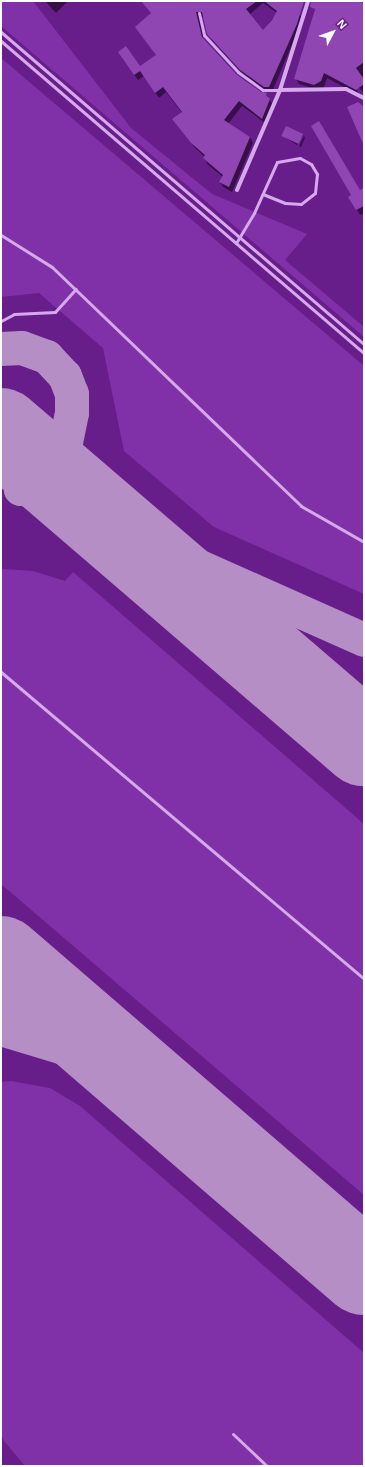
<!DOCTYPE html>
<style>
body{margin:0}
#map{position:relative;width:365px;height:1467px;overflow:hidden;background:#681e8a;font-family:Helvetica,sans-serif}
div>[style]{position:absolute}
.green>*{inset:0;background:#8131a7}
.shadow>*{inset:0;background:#0007}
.taxiway>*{height:34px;margin:-17px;padding:0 17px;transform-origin:17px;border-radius:17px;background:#b48ec4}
.runway>*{height:86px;margin:-43px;padding:0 43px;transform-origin:43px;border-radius:43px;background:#b48ec4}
.building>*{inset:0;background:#8f46b2;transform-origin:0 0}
.service>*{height:3px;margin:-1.5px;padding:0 1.5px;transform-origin:1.5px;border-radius:1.5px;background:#d6a9ec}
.minor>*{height:4px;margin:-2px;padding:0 2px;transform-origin:2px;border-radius:2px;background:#d6a9ec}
span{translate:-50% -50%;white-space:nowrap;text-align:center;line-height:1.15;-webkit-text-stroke:4px #681e8a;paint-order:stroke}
.frame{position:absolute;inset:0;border:2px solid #fff;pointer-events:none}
.north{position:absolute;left:313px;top:12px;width:40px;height:40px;-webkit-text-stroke:3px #681e8a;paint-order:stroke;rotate:49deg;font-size:11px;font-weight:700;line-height:16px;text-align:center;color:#fff}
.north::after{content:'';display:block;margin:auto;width:14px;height:18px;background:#fff;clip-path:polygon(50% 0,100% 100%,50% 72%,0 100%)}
</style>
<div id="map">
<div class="green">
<i style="clip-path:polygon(1px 1px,33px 1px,131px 128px,212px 194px,307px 234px,285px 260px,364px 327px,364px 337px,1px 26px)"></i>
<i style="clip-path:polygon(1px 58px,364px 366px,364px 594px,214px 527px,124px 451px,103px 348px,39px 293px,1px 297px)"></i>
<i style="clip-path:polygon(1px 569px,33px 571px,65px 581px,73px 572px,364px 824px,364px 1195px,1px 884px)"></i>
<i style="clip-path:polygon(11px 1081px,50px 1088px,80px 1106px,364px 1353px,364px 1466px,25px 1466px,4px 1441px,1px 1433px,1px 1082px)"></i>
</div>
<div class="shadow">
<i style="clip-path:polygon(45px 1px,68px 1px,56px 13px)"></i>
<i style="clip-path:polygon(evenodd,142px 1px,286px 1px,303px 18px,272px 92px,268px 92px,244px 75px,211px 39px,204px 17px,199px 17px,204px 41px,235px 75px,261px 93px,266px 94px,273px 105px,265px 123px,242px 106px,228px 124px,250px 137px,253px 143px,232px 192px,223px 187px,220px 182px,223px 177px,207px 164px,205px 157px,195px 148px,177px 125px,182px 113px,166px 92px,159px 98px,144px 76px,138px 80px,122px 58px,140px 67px,157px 56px,152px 14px,142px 1px,263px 3px,277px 13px,263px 31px,249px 15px,263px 3px)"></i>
<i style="clip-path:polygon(317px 1px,359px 1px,364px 5px,364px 93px,354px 82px,359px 95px,327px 78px,324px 87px,318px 90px,299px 84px,296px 79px)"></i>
<i style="clip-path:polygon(303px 135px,297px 145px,283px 136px)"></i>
<i style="clip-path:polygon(304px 136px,305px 138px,301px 147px,299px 146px)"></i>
<i style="clip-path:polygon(364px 189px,364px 213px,360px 215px,350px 197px)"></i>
</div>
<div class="taxiway">
<i style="left:1px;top:349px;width:21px;rotate:-3deg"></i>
<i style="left:22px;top:348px;width:27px;rotate:20deg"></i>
<i style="left:47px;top:357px;width:26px;rotate:47deg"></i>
<i style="left:65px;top:376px;width:19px;rotate:69deg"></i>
<i style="left:72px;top:394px;width:19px;rotate:90deg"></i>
<i style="left:72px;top:413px;width:55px;rotate:101.5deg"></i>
<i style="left:61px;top:467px;width:16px;rotate:133deg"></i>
<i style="left:50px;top:479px;width:31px;rotate:161deg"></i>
<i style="left:1px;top:463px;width:30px;rotate:6deg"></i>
<i style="left:31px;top:466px;width:25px;rotate:23deg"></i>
<i style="left:21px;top:489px;width:38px;rotate:7deg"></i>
<i style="left:59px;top:494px;width:39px;rotate:26deg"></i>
<i style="left:115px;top:529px;width:273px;rotate:24deg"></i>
<i style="left:1px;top:1029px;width:132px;rotate:16.8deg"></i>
</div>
<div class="runway">
<i style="left:1px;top:431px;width:479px;rotate:40.7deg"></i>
<i style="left:1px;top:959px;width:479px;rotate:40.8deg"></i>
</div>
<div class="building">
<i style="clip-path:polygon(141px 1px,257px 1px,246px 9px,263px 30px,272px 20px,277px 11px,264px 1px,304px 1px,297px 24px,269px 87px,264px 87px,240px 70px,207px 34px,202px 12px,196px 12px,202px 37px,236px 74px,261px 92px,267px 93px,266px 95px,270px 99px,262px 119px,239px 101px,224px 120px,250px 137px,229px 187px,219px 182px,223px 175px,203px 158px,205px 155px,191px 143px,172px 119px,182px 112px,163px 87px,155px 93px,140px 71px,134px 75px,118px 52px,126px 46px,140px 66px,156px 55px,135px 27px,151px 13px)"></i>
<i style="clip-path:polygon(311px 1px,360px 1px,364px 4px,364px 62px,356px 68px,364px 79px,364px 84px,356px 90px,324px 73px,321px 81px,314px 85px,294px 79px,315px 9px,310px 7px)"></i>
<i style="clip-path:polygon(358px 102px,364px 107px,364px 146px,347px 107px)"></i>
<i style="clip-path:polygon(319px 121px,360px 190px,364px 188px,364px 206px,356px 210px,348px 197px,351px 195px,311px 126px)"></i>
<i style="left:286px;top:126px;width:19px;height:11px;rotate:25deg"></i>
</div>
<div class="service">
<i style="left:199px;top:13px;width:23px;rotate:77deg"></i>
<i style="left:204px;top:35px;width:50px;rotate:47.4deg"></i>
<i style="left:238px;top:72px;width:31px;rotate:36deg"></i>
<i style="left:263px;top:90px;width:17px"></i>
<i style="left:1px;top:32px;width:479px;rotate:40.7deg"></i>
<i style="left:1px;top:41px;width:479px;rotate:40.7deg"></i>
<i style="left:1px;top:235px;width:60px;rotate:32.1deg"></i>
<i style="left:52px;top:267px;width:345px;rotate:43.8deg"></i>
<i style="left:301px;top:506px;width:73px;rotate:29.7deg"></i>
<i style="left:236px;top:243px;width:35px;rotate:-59deg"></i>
<i style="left:254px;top:213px;width:56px;rotate:-65.7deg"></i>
<i style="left:277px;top:162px;width:23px;rotate:-10deg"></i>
<i style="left:300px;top:158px;width:13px;rotate:29deg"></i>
<i style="left:311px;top:164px;width:12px;rotate:59deg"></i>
<i style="left:317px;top:174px;width:19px;rotate:96deg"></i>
<i style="left:315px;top:193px;width:18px;rotate:142deg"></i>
<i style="left:301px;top:204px;width:16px;rotate:-176deg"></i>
<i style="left:285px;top:203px;width:24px;rotate:-158deg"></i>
<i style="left:1px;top:321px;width:15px;rotate:-28deg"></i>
<i style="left:14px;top:314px;width:41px;rotate:-2.8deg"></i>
<i style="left:55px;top:312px;width:31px;rotate:-48deg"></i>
<i style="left:1px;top:672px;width:475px;rotate:40.2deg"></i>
<i style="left:233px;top:1434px;width:47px;rotate:43.3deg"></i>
</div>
<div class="minor">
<i style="left:280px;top:90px;width:66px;rotate:-0.9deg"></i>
<i style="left:346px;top:89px;width:20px;rotate:27deg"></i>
<i style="left:237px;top:190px;width:109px;rotate:-66.7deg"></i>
<i style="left:280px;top:90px;width:93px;rotate:-72.5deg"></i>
</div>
<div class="frame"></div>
<div class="north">N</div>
</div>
